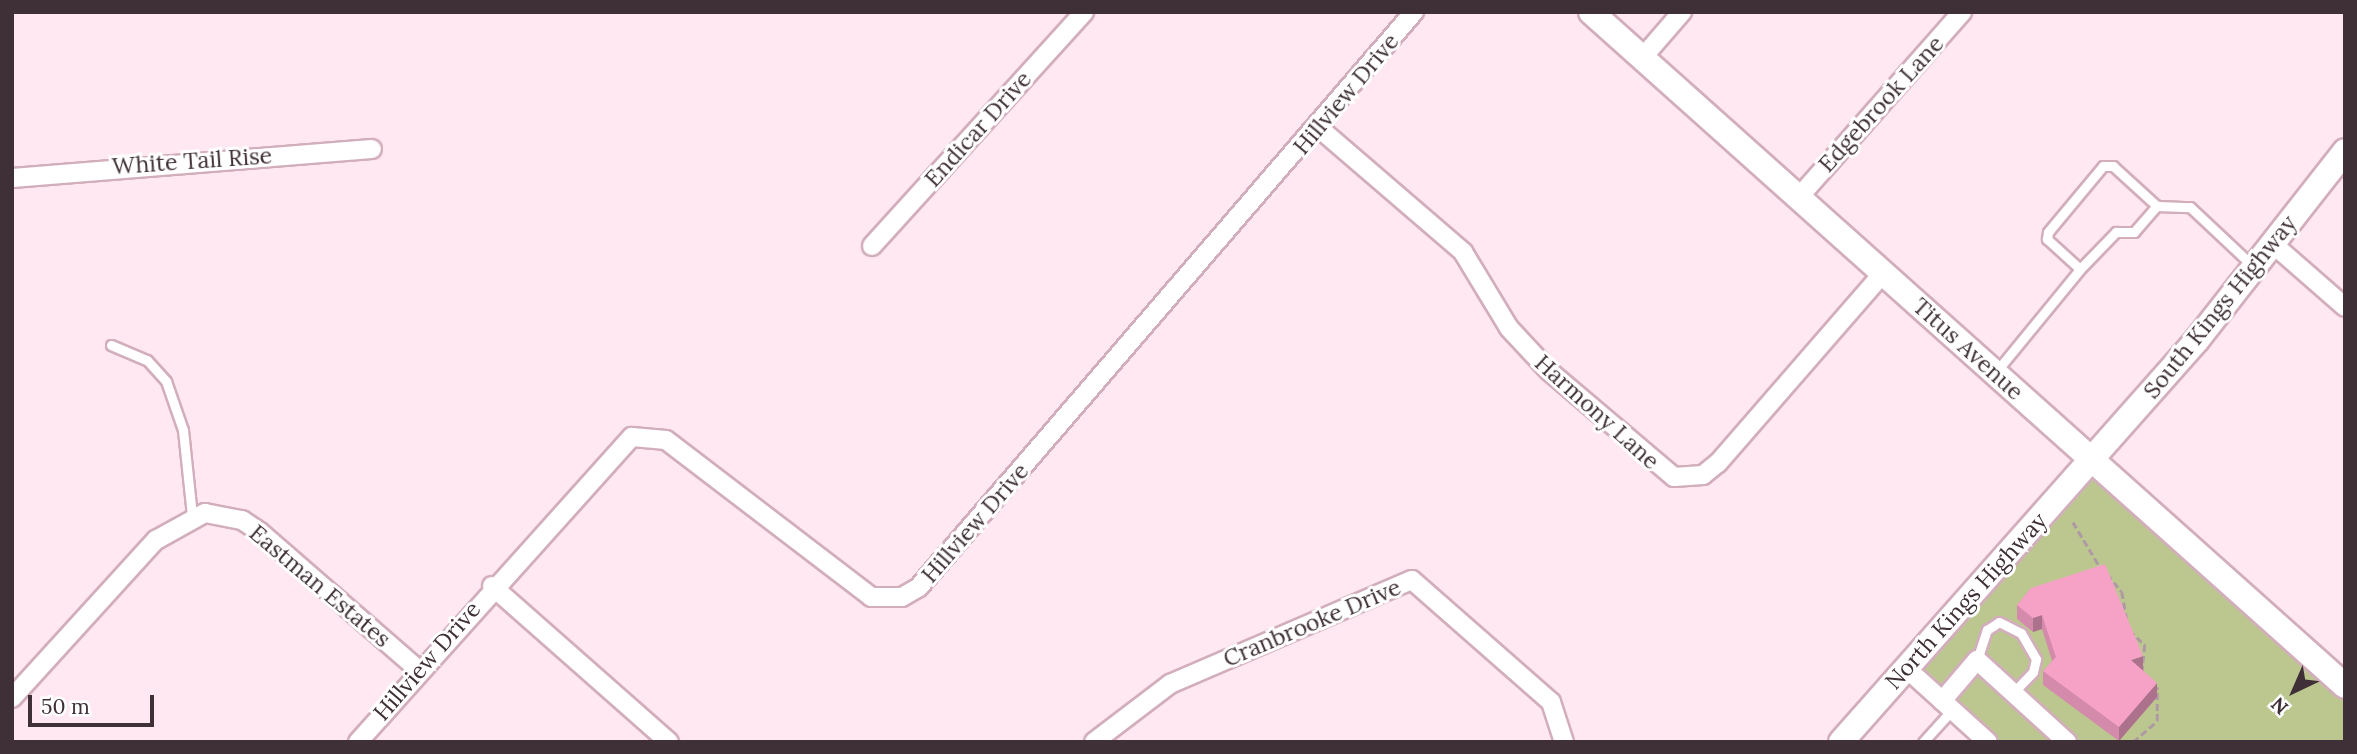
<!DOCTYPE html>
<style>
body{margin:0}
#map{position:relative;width:2357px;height:754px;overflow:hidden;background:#ffe8f1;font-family:Lora,serif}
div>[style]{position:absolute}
.green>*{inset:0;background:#bcc78f}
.path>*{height:2.5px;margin-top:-1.25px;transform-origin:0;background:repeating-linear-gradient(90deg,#ae9aa2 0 7px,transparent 0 10.5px)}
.roads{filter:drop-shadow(2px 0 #d2aebc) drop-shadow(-2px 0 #d2aebc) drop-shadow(0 2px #d2aebc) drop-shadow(0 -2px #d2aebc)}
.lane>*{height:9px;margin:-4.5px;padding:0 4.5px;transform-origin:4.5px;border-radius:4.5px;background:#fff}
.street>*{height:18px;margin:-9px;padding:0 9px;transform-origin:9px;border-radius:9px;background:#fff}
.secondary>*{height:24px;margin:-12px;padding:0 12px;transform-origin:12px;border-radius:12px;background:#fff}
.wall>*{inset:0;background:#d48bab}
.shaded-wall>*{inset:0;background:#ac718b}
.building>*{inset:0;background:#f6a2c7}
span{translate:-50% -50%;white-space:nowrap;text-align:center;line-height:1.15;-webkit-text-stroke:6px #fff;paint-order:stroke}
.street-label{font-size:23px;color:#3e3036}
.frame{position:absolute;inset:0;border:14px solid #3e3036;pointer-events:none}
.north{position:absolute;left:2259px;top:656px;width:70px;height:70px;-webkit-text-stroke:5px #fff;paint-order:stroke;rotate:224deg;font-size:19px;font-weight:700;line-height:28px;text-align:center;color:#3e3036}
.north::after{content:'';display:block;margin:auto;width:24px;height:32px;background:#3e3036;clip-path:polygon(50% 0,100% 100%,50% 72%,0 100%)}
.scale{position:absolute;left:28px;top:695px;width:126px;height:32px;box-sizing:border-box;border:4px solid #3e3036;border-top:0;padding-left:9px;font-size:21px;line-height:24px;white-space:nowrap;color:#3e3036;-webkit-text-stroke:5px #fff;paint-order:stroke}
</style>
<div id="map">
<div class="green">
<i style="clip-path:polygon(2092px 460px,2345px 686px,2345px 742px,1985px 742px,1904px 670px)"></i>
</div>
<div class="path">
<i style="left:2073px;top:522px;width:52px;rotate:59deg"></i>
<i style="left:2107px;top:574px;width:23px;rotate:50deg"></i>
<i style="left:2122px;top:592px;width:28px;rotate:80deg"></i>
<i style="left:2129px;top:630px;width:22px;rotate:43deg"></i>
<i style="left:2145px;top:645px;width:28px;rotate:96deg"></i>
<i style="left:2133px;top:742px;width:32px;rotate:-41deg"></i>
<i style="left:2157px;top:721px;width:34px;rotate:-90deg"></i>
</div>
<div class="roads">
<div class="lane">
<i style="left:2080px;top:269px;width:52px;rotate:-45.8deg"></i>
<i style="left:2116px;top:232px;width:18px"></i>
<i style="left:2134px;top:232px;width:35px;rotate:-49deg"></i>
<i style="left:111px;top:345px;width:39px;rotate:23deg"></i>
<i style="left:147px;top:360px;width:28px;rotate:48deg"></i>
<i style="left:166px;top:381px;width:52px;rotate:70.9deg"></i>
<i style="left:183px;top:430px;width:86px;rotate:84deg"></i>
<i style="left:1995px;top:373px;width:134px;rotate:-50.7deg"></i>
<i style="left:2080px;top:269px;width:45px;rotate:-137.7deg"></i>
<i style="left:2047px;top:239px;width:7px;rotate:-82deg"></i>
<i style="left:2048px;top:232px;width:86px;rotate:-50.2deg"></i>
<i style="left:2103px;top:166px;width:10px"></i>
<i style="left:2113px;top:166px;width:59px;rotate:42.3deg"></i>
<i style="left:2157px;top:206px;width:33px;rotate:2deg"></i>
<i style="left:2190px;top:207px;width:88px;rotate:43.2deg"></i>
<i style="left:1977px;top:660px;width:32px;rotate:-72deg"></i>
<i style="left:1987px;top:630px;width:14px;rotate:-34deg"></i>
<i style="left:1999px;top:622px;width:25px;rotate:27deg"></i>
<i style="left:2021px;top:633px;width:30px;rotate:60deg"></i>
<i style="left:2036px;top:659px;width:13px;rotate:103deg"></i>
<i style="left:2033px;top:672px;width:28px;rotate:134deg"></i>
<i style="left:1923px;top:742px;width:43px;rotate:-47.8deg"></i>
</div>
<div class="street">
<i style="left:1643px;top:57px;width:60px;rotate:-49.1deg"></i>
<i style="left:1319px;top:128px;width:190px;rotate:40.7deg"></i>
<i style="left:1463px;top:252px;width:89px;rotate:58.8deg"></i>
<i style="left:1509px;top:328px;width:59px;rotate:47.1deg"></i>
<i style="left:1549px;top:371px;width:164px;rotate:40.3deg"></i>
<i style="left:1674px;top:477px;width:29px;rotate:-4deg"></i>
<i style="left:1703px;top:475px;width:19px;rotate:-39deg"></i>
<i style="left:1718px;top:463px;width:252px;rotate:-49deg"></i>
<i style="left:12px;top:178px;width:361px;rotate:-4.6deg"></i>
<i style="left:1799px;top:197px;width:247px;rotate:-48.6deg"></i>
<i style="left:2274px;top:245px;width:94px;rotate:41.1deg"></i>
<i style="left:872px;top:246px;width:316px;rotate:-47.8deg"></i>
<i style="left:492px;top:586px;width:236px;rotate:41.4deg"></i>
<i style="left:1906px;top:668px;width:110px;rotate:42.1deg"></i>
<i style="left:12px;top:698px;width:214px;rotate:-47.7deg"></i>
<i style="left:156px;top:540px;width:56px;rotate:-28.9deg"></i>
<i style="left:205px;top:513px;width:38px;rotate:11deg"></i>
<i style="left:242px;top:520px;width:22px;rotate:34deg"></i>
<i style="left:260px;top:532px;width:211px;rotate:41deg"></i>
<i style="left:1942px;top:701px;width:54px;rotate:-49.5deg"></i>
<i style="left:1977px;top:660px;width:122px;rotate:42.3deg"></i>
<i style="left:358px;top:742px;width:410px;rotate:-48.1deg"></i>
<i style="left:632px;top:437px;width:34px;rotate:5deg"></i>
<i style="left:666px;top:440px;width:258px;rotate:37.4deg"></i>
<i style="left:871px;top:597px;width:31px"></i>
<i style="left:902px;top:597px;width:20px;rotate:-30deg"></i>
<i style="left:919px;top:587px;width:759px;rotate:-49.28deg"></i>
<i style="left:1094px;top:742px;width:96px;rotate:-37.3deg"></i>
<i style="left:1170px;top:684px;width:263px;rotate:-23.3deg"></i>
<i style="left:1412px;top:580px;width:185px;rotate:41.3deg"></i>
<i style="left:1551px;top:702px;width:42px;rotate:72deg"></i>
</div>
<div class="secondary">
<i style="left:1591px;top:12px;width:1011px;rotate:41.79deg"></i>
<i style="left:1841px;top:742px;width:537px;rotate:-48.47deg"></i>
<i style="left:2197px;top:340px;width:240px;rotate:-51.9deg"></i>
</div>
</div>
<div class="wall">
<i style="clip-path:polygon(2031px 588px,2143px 670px,2157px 697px,2119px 741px,2043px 685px,2043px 671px,2052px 661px,2042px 629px,2033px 632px,2017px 619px,2017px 605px)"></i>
</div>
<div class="shaded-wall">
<i style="clip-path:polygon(2042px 615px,2042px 629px,2033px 632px,2033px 618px)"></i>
<i style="clip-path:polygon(2143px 656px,2143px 670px,2131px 674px,2131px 660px)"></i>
<i style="clip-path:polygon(2157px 683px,2157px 697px,2119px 741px,2119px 727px)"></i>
</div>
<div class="building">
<i style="clip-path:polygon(2105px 564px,2143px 656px,2131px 660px,2157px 683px,2119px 727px,2043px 671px,2056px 657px,2042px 615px,2033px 618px,2017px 605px,2031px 588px)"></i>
</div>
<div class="street-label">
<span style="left:1346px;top:94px;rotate:-50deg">Hillview Drive</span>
<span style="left:1881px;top:104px;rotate:-48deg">Edgebrook Lane</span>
<span style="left:978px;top:129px;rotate:-48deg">Endicar Drive</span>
<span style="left:192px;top:161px;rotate:-4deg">White Tail Rise</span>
<span style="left:2220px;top:307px;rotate:-51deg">South Kings Highway</span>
<span style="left:1968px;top:349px;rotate:42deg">Titus Avenue</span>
<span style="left:1597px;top:412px;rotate:42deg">Harmony Lane</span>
<span style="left:975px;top:523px;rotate:-49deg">Hillview Drive</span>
<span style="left:320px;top:586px;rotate:40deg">Eastman Estates</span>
<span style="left:1966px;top:601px;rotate:-48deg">North Kings Highway</span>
<span style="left:1312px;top:623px;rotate:-23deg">Cranbrooke Drive</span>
<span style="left:427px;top:661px;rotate:-49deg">Hillview Drive</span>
</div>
<div class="frame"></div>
<div class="north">N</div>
<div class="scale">50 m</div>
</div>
